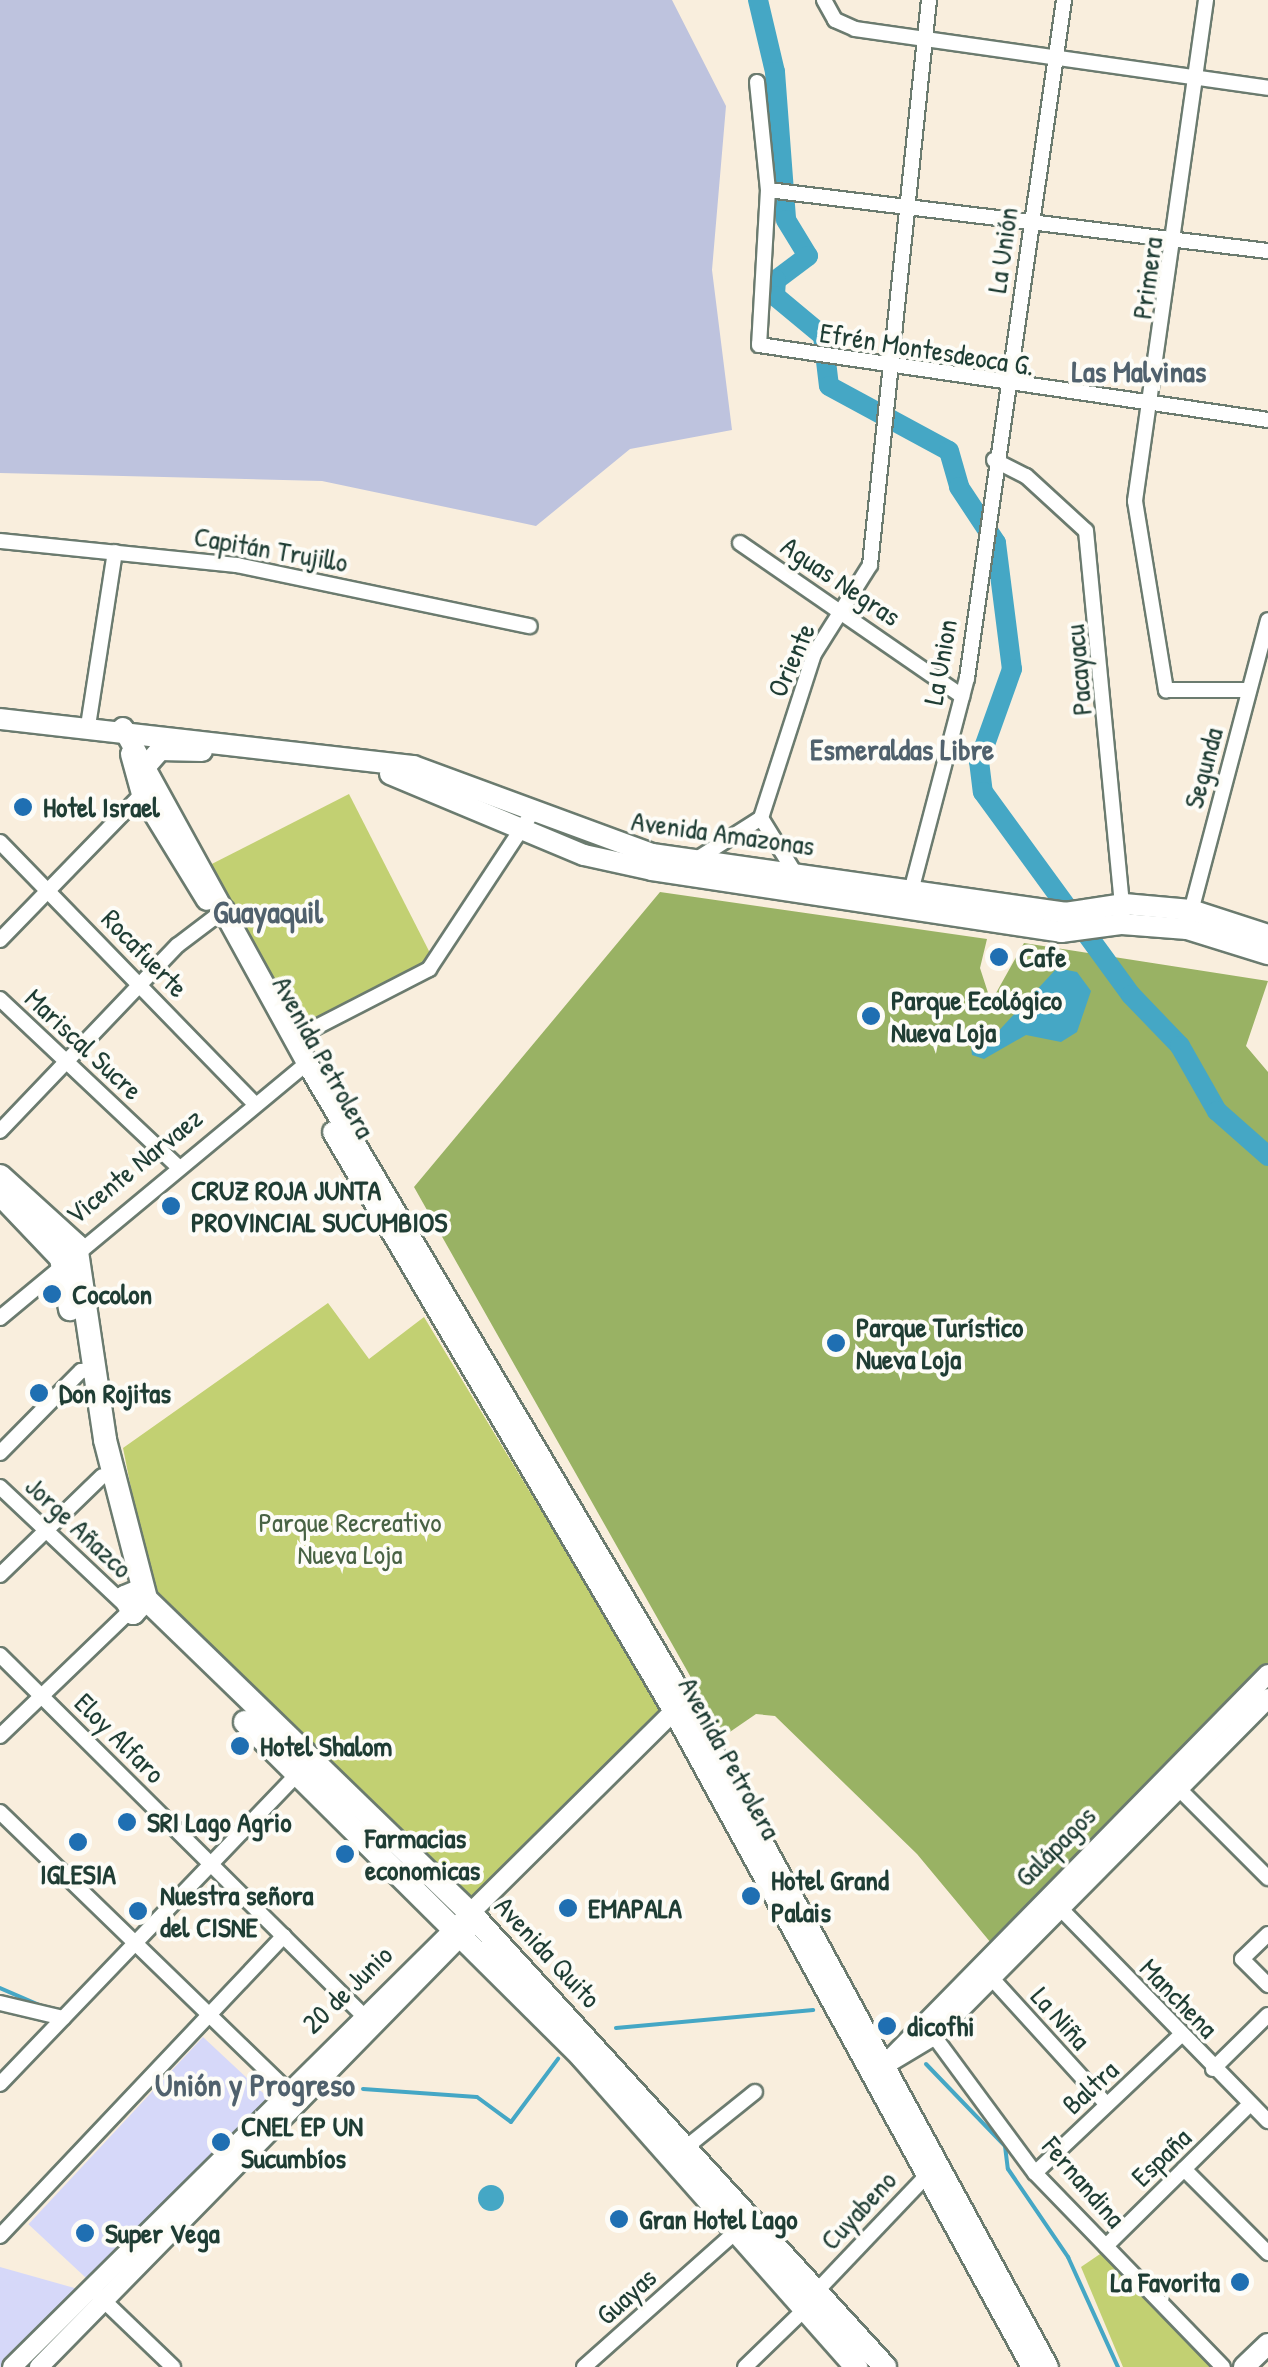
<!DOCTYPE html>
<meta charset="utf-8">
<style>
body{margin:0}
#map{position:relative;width:1268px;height:2367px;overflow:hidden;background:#f9eedd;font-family:"Patrick Hand",sans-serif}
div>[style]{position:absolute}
.built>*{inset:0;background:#d6d8f9;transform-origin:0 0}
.industrial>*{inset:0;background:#bec3de}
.green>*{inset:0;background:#c2d072;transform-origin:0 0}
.forest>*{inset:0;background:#99b264}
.water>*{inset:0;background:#45a7c5}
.round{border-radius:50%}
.stream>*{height:4px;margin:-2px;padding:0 2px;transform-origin:2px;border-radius:2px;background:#45a7c5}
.river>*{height:20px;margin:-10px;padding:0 10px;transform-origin:10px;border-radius:10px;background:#45a7c5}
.roads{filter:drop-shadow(2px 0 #6b7b6f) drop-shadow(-2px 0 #6b7b6f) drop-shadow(0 2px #6b7b6f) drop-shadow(0 -2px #6b7b6f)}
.minor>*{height:14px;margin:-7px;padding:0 7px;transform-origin:7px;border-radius:7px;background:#fff}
.tertiary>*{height:18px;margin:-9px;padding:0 9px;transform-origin:9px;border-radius:9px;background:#fff}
.secondary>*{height:20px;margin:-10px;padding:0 10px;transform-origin:10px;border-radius:10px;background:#fff}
.trunk>*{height:22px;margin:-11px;padding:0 11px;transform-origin:11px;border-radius:11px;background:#fff}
.dots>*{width:28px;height:28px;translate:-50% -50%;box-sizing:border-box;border:5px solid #fdfcf7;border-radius:50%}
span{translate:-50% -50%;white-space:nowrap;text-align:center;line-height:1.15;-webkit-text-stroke:8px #fdfcf7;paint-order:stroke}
.street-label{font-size:28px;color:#1f3d34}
.poi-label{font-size:28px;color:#1f3d34;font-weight:700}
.left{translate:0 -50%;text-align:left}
.right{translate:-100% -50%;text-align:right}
.park-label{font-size:28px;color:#486244}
.neighbourhood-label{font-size:30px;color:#50616d;font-weight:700}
.quarter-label{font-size:32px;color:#50616d;font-weight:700}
</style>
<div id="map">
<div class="built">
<i style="left:203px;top:2037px;width:91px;height:256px;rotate:43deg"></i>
<i style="clip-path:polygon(0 2267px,78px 2289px,4px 2367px,0 2367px)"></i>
</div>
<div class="industrial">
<i style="clip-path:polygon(0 0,672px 0,726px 106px,712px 270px,732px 430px,630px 449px,536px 526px,322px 481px,0 473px)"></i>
</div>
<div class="green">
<i style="left:349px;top:794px;width:186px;height:159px;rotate:63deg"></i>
<i style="clip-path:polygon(328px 1303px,369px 1359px,424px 1317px,663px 1712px,468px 1901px,164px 1606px,146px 1563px,123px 1448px)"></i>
<i style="clip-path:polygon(1103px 2252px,1216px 2367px,1123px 2367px,1081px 2267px)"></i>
</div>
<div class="forest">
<i style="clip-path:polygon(660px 892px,987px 939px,980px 968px,991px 1002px,1024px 943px,1268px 981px,1246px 1046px,1268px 1072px,1268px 1669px,996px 1949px,917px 1854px,775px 1716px,756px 1714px,724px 1736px,414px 1187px)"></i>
</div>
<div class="water">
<i style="clip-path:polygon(1057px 968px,1077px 972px,1091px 991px,1077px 1032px,1061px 1042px,1026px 1035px,984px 1059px,972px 1055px,970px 1038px,992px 1038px)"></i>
<i class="round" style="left:478px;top:2185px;width:26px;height:26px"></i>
</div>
<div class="stream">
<i style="left:0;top:1988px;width:58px;rotate:23.5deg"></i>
<i style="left:616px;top:2028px;width:198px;rotate:-5.2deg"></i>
<i style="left:926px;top:2064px;width:114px;rotate:46.1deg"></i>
<i style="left:1005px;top:2146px;width:23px;rotate:83deg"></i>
<i style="left:1008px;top:2169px;width:107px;rotate:55.7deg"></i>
<i style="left:1068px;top:2257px;width:121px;rotate:65.6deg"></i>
<i style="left:363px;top:2089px;width:114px;rotate:4deg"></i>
<i style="left:477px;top:2097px;width:42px;rotate:36.3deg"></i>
<i style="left:511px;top:2122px;width:79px;rotate:-53.3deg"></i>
</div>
<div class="river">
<i style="left:758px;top:0;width:74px;rotate:76.7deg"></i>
<i style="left:775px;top:72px;width:148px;rotate:85.7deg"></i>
<i style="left:786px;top:220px;width:42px;rotate:58.6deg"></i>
<i style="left:808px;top:256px;width:40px;rotate:143deg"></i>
<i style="left:776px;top:280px;width:16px;rotate:94deg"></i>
<i style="left:775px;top:296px;width:62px;rotate:39.8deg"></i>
<i style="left:823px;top:336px;width:50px;rotate:83.2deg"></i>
<i style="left:829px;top:386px;width:136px;rotate:28.4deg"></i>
<i style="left:949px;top:451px;width:37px;rotate:74deg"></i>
<i style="left:959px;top:487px;width:67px;rotate:56.5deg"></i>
<i style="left:996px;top:543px;width:127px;rotate:82.8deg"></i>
<i style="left:1012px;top:669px;width:98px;rotate:109.7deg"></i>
<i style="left:979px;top:761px;width:31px;rotate:83deg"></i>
<i style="left:983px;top:792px;width:251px;rotate:53.9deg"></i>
<i style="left:1131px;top:995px;width:71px;rotate:46.1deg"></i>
<i style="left:1180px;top:1046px;width:75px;rotate:60.4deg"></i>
<i style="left:1217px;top:1111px;width:68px;rotate:41.4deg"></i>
</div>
<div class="roads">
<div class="minor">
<i style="left:824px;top:0;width:23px;rotate:61deg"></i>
<i style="left:835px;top:20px;width:22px;rotate:24deg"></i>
<i style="left:855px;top:29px;width:417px;rotate:8.1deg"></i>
<i style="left:1206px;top:0;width:506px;rotate:98.07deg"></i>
<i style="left:1135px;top:501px;width:192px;rotate:80.7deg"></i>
<i style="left:1166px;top:690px;width:83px"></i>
<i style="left:757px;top:82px;width:109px;rotate:84.2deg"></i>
<i style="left:768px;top:190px;width:155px;rotate:93.3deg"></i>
<i style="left:759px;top:345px;width:514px;rotate:8.38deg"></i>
<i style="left:768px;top:190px;width:504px;rotate:6.96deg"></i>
<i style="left:994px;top:460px;width:36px;rotate:27deg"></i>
<i style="left:1026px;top:476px;width:81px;rotate:42.5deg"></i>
<i style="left:1086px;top:531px;width:384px;rotate:84.5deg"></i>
<i style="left:0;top:541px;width:238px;rotate:5.8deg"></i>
<i style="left:237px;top:565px;width:299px;rotate:11.8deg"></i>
<i style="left:740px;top:543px;width:270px;rotate:34.6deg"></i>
<i style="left:88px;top:726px;width:176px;rotate:-81.2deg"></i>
<i style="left:761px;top:818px;width:61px;rotate:58.4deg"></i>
<i style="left:0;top:842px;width:363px;rotate:45.8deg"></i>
<i style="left:697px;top:859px;width:76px;rotate:-32.6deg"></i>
<i style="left:761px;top:818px;width:172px;rotate:-72.1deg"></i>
<i style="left:814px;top:654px;width:105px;rotate:-57.8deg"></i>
<i style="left:870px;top:565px;width:568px;rotate:-84.04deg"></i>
<i style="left:909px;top:899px;width:228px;rotate:-75.3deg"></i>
<i style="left:967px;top:678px;width:685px;rotate:-81.86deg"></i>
<i style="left:1189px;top:919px;width:309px;rotate:-75.2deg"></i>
<i style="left:0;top:940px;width:209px;rotate:-45.8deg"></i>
<i style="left:0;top:999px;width:243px;rotate:43.3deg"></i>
<i style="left:295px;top:1038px;width:151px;rotate:-27.2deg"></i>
<i style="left:429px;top:969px;width:187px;rotate:-56.6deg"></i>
<i style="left:0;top:1131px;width:257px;rotate:-46.3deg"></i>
<i style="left:178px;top:945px;width:61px;rotate:-37.1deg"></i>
<i style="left:0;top:1318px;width:399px;rotate:-39.7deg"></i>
<i style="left:0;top:1453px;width:115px;rotate:-45.4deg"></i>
<i style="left:81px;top:1371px;width:13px;rotate:-4deg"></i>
<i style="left:0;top:1487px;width:170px;rotate:43.3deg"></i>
<i style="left:0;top:1575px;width:142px;rotate:-44.1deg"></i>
<i style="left:0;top:1655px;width:521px;rotate:44.77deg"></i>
<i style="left:0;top:1736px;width:179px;rotate:-43.9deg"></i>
<i style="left:1172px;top:1782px;width:136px;rotate:45deg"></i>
<i style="left:0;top:1812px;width:409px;rotate:44.1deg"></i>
<i style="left:1057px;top:1905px;width:302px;rotate:45.7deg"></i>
<i style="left:1268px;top:1934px;width:36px;rotate:136deg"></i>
<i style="left:1242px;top:1959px;width:37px;rotate:45deg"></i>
<i style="left:987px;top:1973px;width:178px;rotate:47.7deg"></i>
<i style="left:0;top:2003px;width:65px;rotate:13.4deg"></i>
<i style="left:928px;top:2028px;width:180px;rotate:53.6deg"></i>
<i style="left:1035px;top:2173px;width:270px;rotate:45.9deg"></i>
<i style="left:1213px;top:2069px;width:77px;rotate:-44.5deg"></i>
<i style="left:0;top:2084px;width:435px;rotate:-46.2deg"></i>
<i style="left:684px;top:2149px;width:91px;rotate:-38.8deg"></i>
<i style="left:1184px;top:2169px;width:119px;rotate:45deg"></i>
<i style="left:1035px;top:2173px;width:198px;rotate:-43.4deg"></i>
<i style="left:0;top:2236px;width:413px;rotate:-46.6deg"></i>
<i style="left:1106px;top:2246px;width:202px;rotate:-44.6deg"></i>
<i style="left:98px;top:2295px;width:104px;rotate:43.8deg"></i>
<i style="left:812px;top:2296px;width:173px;rotate:-46.4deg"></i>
<i style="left:584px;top:2367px;width:212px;rotate:-41.7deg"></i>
<i style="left:745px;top:2367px;width:78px;rotate:-44deg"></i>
</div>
<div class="tertiary">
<i style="left:894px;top:2055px;width:534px;rotate:-45.53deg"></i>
<i style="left:875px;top:2071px;width:70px;rotate:-31deg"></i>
<i style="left:935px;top:2035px;width:474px;rotate:-45.3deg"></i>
<i style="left:12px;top:2367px;width:942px;rotate:-44.74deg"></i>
<i style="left:39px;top:2367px;width:615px;rotate:-45.59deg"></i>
</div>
<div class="secondary">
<i style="left:0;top:719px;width:416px;rotate:6.5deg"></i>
<i style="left:413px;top:766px;width:255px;rotate:20.2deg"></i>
<i style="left:652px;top:854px;width:417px;rotate:8.1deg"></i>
<i style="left:1065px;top:913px;width:60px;rotate:-8.7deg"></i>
<i style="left:1124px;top:904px;width:67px;rotate:5.1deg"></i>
<i style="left:1191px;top:910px;width:81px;rotate:18deg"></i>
<i style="left:123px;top:728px;width:382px;rotate:61.2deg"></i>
<i style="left:307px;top:1063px;width:751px;rotate:59.34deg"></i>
<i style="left:690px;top:1709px;width:749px;rotate:61.45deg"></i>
<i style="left:131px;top:754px;width:41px;rotate:74.6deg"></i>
<i style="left:142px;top:794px;width:124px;rotate:58.5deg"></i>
<i style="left:147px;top:765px;width:20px;rotate:-49deg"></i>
<i style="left:160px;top:750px;width:42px;rotate:1.4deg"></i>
<i style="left:390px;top:774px;width:210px;rotate:22.7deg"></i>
<i style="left:584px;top:855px;width:70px;rotate:12.4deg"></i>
<i style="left:652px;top:870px;width:414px;rotate:8.6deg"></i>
<i style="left:1061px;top:932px;width:62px;rotate:-7.5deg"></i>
<i style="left:1122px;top:924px;width:65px;rotate:4.4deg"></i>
<i style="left:1187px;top:929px;width:85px;rotate:17.2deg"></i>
<i style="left:333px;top:1132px;width:671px;rotate:59.53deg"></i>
<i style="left:673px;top:1710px;width:749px;rotate:61.35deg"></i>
<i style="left:1244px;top:2367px;width:33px;rotate:-44deg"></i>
</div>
<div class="trunk">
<i style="left:0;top:1176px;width:103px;rotate:42.2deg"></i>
<i style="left:76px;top:1245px;width:197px;rotate:81.5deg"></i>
<i style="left:105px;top:1440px;width:164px;rotate:75.5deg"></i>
<i style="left:146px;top:1599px;width:19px;rotate:133deg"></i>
<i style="left:133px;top:1613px;width:18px;rotate:-117deg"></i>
<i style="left:125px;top:1597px;width:15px;rotate:-23deg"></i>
<i style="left:0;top:1194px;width:88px;rotate:46.4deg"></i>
<i style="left:61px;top:1258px;width:52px;rotate:80deg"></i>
<i style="left:146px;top:1599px;width:458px;rotate:44.1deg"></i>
<i style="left:475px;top:1918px;width:608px;rotate:47.6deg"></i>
<i style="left:245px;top:1722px;width:475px;rotate:44.8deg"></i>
<i style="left:582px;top:2057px;width:414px;rotate:48.5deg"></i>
</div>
</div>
<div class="dots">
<i style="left:23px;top:807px;background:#1f6fb2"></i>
<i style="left:999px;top:957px;background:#1f6fb2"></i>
<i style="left:871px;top:1016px;background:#1f6fb2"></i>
<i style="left:171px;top:1206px;background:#1f6fb2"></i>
<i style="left:52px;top:1294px;background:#1f6fb2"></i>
<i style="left:836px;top:1343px;background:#1f6fb2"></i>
<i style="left:39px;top:1393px;background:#1f6fb2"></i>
<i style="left:240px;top:1746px;background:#1f6fb2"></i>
<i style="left:127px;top:1822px;background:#1f6fb2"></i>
<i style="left:78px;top:1842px;background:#1f6fb2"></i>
<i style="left:345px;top:1854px;background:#1f6fb2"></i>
<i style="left:751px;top:1896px;background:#1f6fb2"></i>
<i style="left:568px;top:1908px;background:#1f6fb2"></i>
<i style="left:138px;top:1911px;background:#1f6fb2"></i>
<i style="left:887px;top:2026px;background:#1f6fb2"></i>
<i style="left:221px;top:2142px;background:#1f6fb2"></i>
<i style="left:619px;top:2219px;background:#1f6fb2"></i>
<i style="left:85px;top:2233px;background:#1f6fb2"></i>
<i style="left:1240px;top:2282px;background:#1f6fb2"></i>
</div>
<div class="street-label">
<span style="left:1002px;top:250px;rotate:-82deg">La Unión</span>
<span style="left:1147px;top:278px;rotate:-82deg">Primera</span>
<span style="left:927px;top:349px;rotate:9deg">Efrén Montesdeoca G.</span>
<span style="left:271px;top:549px;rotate:10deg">Capitán Trujillo</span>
<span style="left:841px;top:581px;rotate:34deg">Aguas Negras</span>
<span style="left:791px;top:660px;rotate:-66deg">Oriente</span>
<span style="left:940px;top:662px;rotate:-80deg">La Union</span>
<span style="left:1078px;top:670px;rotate:-95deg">Pacayacu</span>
<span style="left:1203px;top:768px;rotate:-75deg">Segunda</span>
<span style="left:723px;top:833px;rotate:8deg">Avenida Amazonas</span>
<span style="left:145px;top:953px;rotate:46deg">Rocafuerte</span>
<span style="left:84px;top:1044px;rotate:43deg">Mariscal Sucre</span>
<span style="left:324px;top:1057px;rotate:61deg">Avenida Petrolera</span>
<span style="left:134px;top:1166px;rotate:-39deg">Vicente Narvaez</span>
<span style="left:79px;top:1527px;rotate:43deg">Jorge Añazco</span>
<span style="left:120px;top:1738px;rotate:45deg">Eloy Alfaro</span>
<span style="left:730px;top:1758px;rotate:61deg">Avenida Petrolera</span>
<span style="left:1055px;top:1846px;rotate:-45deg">Galápagos</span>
<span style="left:548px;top:1952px;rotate:47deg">Avenida Quito</span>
<span style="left:347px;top:1989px;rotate:-44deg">20 de Junio</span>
<span style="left:1179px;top:1998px;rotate:46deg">Manchena</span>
<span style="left:1061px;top:2018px;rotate:48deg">La Niña</span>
<span style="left:1090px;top:2087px;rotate:-43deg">Baltra</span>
<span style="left:1161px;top:2157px;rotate:-44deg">España</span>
<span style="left:1084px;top:2182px;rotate:49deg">Fernandina</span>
<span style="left:858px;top:2210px;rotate:-47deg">Cuyabeno</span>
<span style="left:626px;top:2296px;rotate:-42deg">Guayas</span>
</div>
<div class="poi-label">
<span class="left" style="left:43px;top:807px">Hotel Israel</span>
<span class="left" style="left:1019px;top:957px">Cafe</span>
<span class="left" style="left:891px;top:1016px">Parque Ecológico<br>Nueva Loja</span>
<span class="left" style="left:191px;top:1206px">CRUZ ROJA JUNTA<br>PROVINCIAL SUCUMBIOS</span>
<span class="left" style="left:72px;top:1294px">Cocolon</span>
<span class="left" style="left:856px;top:1343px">Parque Turístico<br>Nueva Loja</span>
<span class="left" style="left:59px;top:1393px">Don Rojitas</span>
<span class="left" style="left:260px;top:1746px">Hotel Shalom</span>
<span class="left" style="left:147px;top:1822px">SRI Lago Agrio</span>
<span class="left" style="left:365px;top:1854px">Farmacias<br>economicas</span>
<span style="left:78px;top:1874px">IGLESIA</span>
<span class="left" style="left:771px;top:1896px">Hotel Grand<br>Palais</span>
<span class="left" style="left:160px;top:1911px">Nuestra señora<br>del CISNE</span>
<span class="left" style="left:588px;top:1908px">EMAPALA</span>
<span class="left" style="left:907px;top:2026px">dicofhi</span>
<span class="left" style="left:241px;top:2142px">CNEL EP UN<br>Sucumbíos</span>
<span class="left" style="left:639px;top:2219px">Gran Hotel Lago</span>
<span class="left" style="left:105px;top:2233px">Super Vega</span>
<span class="right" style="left:1220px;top:2282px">La Favorita</span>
</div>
<div class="park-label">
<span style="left:350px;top:1538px">Parque Recreativo<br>Nueva Loja</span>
</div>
<div class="neighbourhood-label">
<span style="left:1139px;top:371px">Las Malvinas</span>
<span style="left:902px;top:749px">Esmeraldas Libre</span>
</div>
<div class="quarter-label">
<span style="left:268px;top:912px">Guayaquil</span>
<span style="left:255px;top:2085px">Unión y Progreso</span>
</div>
</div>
